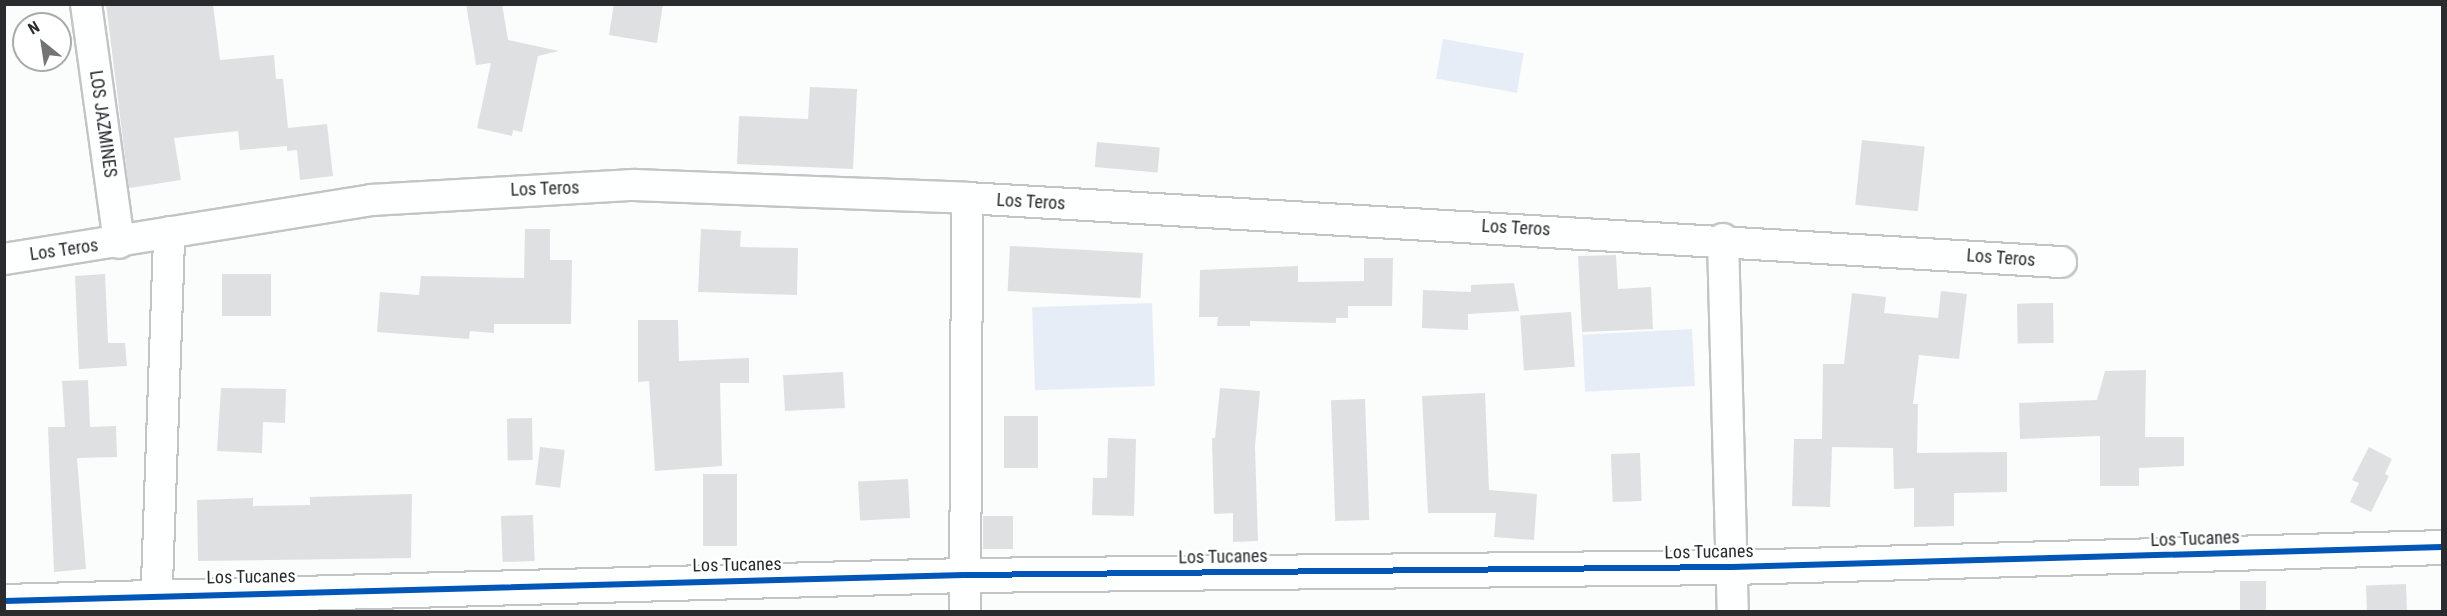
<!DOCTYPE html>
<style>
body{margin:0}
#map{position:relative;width:2447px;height:616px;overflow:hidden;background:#fbfcfc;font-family:"Roboto Condensed",sans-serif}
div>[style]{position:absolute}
.green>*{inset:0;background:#e7edf6;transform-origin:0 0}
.building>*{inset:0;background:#dfe0e2;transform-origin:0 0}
.roads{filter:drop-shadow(2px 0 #c3c4c6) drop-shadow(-2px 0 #c3c4c6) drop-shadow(0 2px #c3c4c6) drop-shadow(0 -2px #c3c4c6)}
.minor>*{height:30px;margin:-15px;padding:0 15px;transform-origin:15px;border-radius:15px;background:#feffff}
.tertiary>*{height:33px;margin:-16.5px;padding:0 16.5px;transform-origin:16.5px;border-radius:16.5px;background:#feffff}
.cycleway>*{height:6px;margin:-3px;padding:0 3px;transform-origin:3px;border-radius:3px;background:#0057b8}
span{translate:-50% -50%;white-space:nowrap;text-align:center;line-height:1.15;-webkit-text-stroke:5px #fff;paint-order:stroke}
.street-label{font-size:18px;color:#292b2e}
.frame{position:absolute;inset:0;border:6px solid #292b2e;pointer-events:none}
.north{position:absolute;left:12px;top:12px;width:60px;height:60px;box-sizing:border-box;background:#fff;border:2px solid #a9aaab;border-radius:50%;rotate:330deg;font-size:16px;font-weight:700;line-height:24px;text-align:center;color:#292b2e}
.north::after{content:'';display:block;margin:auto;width:21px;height:27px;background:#727476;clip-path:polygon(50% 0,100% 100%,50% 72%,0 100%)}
</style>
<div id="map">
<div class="green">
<i style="left:1443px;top:39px;width:82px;height:40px;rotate:10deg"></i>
<i style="left:1152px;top:303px;width:83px;height:120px;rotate:88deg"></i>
<i style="left:1692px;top:329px;width:57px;height:110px;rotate:87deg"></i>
</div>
<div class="building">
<i style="clip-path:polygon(106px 4px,213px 4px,220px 60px,274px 55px,276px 79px,283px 79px,288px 128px,327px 124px,333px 176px,300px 180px,297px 150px,287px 151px,287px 146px,240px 150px,238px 131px,174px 138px,181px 180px,129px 188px)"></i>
<i style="clip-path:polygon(466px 4px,502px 4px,508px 40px,559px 51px,538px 56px,522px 132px,513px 130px,512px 136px,477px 128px,491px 63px,476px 65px)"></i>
<i style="clip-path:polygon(614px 4px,663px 4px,657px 43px,609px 35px)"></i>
<i style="clip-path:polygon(810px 87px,857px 89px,853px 169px,737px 164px,739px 116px,808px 119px)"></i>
<i style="left:1862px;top:140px;width:63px;height:65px;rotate:6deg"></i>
<i style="left:1097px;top:142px;width:63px;height:25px;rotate:5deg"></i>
<i style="clip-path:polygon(525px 229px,550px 229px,550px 260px,572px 260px,571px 324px,494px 324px,494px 333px,470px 331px,469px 339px,377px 332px,380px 292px,419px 295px,421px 276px,524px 278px)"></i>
<i style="clip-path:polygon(701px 229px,741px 231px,740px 247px,798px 248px,797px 295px,698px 292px)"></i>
<i style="left:1010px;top:246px;width:133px;height:45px;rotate:3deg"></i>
<i style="clip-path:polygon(1616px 255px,1618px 289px,1651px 287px,1653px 329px,1582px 332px,1578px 256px)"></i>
<i style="clip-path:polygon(1364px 258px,1393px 258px,1392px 306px,1348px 306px,1348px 318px,1336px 318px,1336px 323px,1250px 321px,1250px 326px,1217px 326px,1218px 317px,1199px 317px,1200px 270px,1298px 266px,1298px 282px,1364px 281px)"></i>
<i style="clip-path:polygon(105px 274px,108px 343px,125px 343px,127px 366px,79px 369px,75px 276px)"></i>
<i style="left:222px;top:274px;width:49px;height:42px"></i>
<i style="clip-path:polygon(1514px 283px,1519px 311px,1468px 314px,1468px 330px,1422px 328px,1423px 290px,1471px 292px,1471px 285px)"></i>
<i style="clip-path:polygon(1941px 291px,1967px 294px,1959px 359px,1919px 355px,1913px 404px,1918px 404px,1917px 453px,2007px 452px,2007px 492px,1954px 493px,1954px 526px,1914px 527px,1914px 488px,1894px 489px,1893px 448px,1832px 447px,1830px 507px,1792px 506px,1794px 439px,1822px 439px,1823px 364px,1844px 364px,1852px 293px,1886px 297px,1884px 313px,1938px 318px)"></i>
<i style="left:2053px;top:303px;width:40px;height:36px;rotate:89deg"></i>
<i style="left:1571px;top:312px;width:55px;height:51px;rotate:86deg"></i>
<i style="clip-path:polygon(638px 320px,678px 320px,679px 361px,749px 358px,749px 383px,720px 383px,722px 466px,655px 471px,649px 381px,638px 382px)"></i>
<i style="clip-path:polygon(2146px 370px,2145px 437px,2184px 437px,2184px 466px,2139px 468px,2139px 486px,2100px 486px,2100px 436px,2020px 439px,2019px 403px,2097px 400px,2105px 371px)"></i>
<i style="left:843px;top:372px;width:36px;height:60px;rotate:87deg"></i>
<i style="clip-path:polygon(88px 380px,90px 427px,116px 426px,117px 457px,77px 458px,86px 569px,54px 572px,48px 427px,65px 427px,62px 381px)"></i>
<i style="clip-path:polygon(221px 388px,286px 389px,285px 423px,263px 422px,262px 453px,217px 451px)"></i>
<i style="clip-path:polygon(1220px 388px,1260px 391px,1255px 447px,1258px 541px,1233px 542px,1233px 513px,1214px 514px,1212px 438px,1215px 438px)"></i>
<i style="clip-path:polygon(1485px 393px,1489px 490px,1537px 494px,1534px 540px,1494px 537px,1496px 513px,1428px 513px,1422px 396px)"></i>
<i style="left:1365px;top:399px;width:121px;height:34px;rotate:88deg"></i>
<i style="left:1004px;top:416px;width:34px;height:52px"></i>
<i style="left:532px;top:418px;width:42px;height:25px;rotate:89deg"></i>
<i style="clip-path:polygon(1108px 438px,1136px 439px,1134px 516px,1092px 515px,1093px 478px,1107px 478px)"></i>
<i style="left:540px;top:447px;width:25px;height:38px;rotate:7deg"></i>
<i style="clip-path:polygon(2369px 447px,2392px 459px,2385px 474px,2389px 476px,2371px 512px,2350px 502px,2359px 483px,2352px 480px)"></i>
<i style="left:1640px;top:453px;width:48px;height:29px;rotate:88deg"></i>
<i style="left:703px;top:474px;width:34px;height:72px"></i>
<i style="left:908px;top:479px;width:39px;height:50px;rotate:87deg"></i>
<i style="clip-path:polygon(412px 494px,411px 558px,198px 561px,197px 500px,253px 498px,253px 506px,310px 505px,310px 497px)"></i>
<i style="left:533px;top:515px;width:46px;height:32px;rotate:88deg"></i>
<i style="left:983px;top:516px;width:30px;height:33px"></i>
<i style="left:2240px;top:581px;width:26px;height:31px"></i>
<i style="left:2406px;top:584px;width:28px;height:40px;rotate:88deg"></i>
</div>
<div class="roads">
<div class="minor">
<i style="left:86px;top:4px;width:241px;rotate:82.1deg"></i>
<i style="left:1723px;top:239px;width:373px;rotate:88.5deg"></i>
<i style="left:4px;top:259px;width:372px;rotate:-9.1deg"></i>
<i style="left:371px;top:200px;width:263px;rotate:-3.3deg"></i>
<i style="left:634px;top:185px;width:333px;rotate:2.2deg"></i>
<i style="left:967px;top:198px;width:1096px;rotate:3.35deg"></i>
<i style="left:156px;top:612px;width:380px;rotate:-88deg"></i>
<i style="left:965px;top:612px;width:414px;rotate:-89.7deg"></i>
</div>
<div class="tertiary">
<i style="left:4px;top:601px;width:960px;rotate:-1.55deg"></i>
<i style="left:964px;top:575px;width:768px;rotate:-0.6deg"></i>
<i style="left:1732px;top:567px;width:710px;rotate:-1.61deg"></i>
</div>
</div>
<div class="cycleway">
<i style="left:4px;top:601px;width:960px;rotate:-1.55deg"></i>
<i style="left:964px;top:575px;width:768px;rotate:-0.6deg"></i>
<i style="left:1732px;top:567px;width:710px;rotate:-1.61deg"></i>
</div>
<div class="street-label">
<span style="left:103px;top:124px;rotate:82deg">LOS JAZMINES</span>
<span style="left:545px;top:189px;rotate:-2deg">Los Teros</span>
<span style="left:1031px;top:202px;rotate:3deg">Los Teros</span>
<span style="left:1516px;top:228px;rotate:3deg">Los Teros</span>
<span style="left:64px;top:250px;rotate:-8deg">Los Teros</span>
<span style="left:2001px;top:258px;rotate:4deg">Los Teros</span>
<span style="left:2195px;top:539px;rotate:-2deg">Los Tucanes</span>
<span style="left:1709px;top:552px;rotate:-1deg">Los Tucanes</span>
<span style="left:1223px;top:557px;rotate:-1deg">Los Tucanes</span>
<span style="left:737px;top:565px;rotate:-1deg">Los Tucanes</span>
<span style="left:251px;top:577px;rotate:-1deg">Los Tucanes</span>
</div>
<div class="frame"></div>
<div class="north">N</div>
</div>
